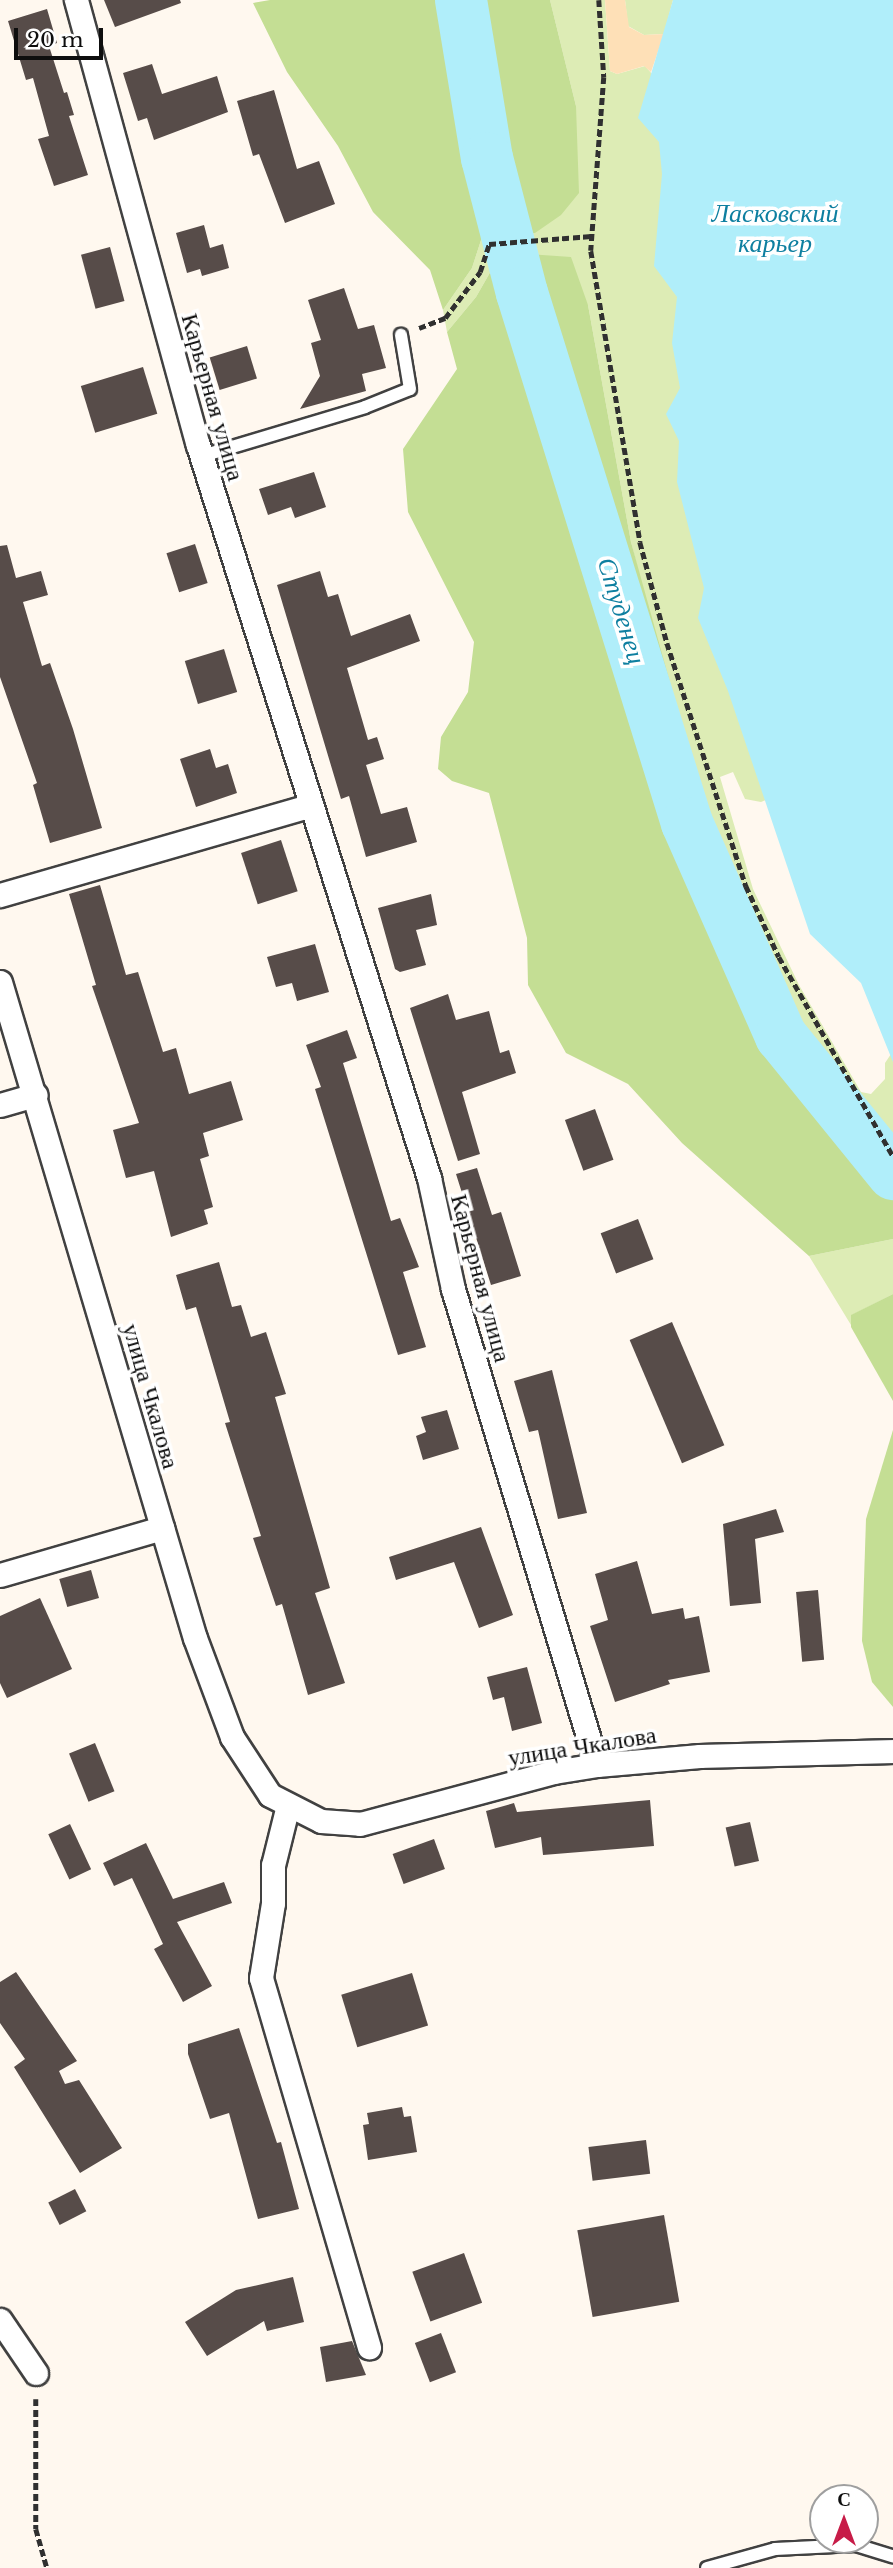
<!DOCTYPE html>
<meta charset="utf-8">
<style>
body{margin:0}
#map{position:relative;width:893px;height:2568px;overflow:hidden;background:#fff8ef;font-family:"Libre Baskerville",serif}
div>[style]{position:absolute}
.green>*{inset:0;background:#ddecb5}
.forest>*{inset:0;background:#c4de94}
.sand>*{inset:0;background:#fee0b7}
.water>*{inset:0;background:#b0eefa}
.river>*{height:52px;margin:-26px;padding:0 26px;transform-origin:26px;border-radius:26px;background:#b0eefa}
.building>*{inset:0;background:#574c49;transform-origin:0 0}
.path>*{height:4.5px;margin-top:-2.25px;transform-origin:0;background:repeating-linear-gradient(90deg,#303030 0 7px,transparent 0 10.5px)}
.roads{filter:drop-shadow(2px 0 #414141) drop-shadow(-2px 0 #414141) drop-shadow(0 2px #414141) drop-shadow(0 -2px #414141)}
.lane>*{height:12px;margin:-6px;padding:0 6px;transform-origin:6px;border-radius:6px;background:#fff}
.street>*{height:23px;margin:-11.5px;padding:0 11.5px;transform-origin:11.5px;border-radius:11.5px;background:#fff}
span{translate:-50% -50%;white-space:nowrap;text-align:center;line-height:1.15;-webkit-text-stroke:7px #fff;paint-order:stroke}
.street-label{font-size:24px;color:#0e0e0e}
.water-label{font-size:26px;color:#0e7fa0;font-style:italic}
.north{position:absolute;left:809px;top:2484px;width:70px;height:70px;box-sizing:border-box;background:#fff;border:2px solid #9f9f9f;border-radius:50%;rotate:0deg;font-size:19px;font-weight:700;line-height:28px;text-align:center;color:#0e0e0e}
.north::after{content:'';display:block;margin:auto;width:24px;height:32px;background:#c71c48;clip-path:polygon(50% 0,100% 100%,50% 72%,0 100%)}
.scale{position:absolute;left:14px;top:28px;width:89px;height:32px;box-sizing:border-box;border:4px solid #0e0e0e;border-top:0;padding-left:9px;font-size:21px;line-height:24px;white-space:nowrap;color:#0e0e0e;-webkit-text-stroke:5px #fff;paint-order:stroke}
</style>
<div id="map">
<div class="green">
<i style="clip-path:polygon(550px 0,605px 0,610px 71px,617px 74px,645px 66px,653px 75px,676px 263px,784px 793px,761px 802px,745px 799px,733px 772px,720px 777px,753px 889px,799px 985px,861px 1092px,871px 1094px,885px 1079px,885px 1063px,893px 1051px,893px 1195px,797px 1012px,764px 959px,727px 871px,658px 649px,631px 542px,588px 305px,500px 255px,476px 297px,447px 332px,443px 310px,472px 268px,483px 234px,535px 233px,576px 106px)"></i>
<i style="clip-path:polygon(625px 0,673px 0,664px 34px,644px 35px,628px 26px)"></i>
<i style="clip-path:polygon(893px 1239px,893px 1294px,852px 1315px,851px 1325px,809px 1256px)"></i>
</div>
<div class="forest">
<i style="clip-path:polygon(270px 0,550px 0,576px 106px,579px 193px,561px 215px,535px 233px,483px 234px,472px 268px,443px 310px,430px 270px,373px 212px,338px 146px,287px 72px,253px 3px)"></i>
<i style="clip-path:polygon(528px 254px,571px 257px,588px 305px,631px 542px,699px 787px,764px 959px,797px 1012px,893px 1195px,893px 1239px,809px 1256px,682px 1143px,628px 1084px,566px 1053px,528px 985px,527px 938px,489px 793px,452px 781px,438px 769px,441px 737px,468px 692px,474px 642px,408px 512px,403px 449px,457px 369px,447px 332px,476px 297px,500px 255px)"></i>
<i style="clip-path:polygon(893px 1294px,893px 1401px,851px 1327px,851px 1315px)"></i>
<i style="clip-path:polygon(893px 1430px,893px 1707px,872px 1682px,862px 1641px,866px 1519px)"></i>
</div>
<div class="sand">
<i style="clip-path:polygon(605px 0,625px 0,629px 27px,644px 35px,664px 34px,651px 72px,644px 66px,617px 74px,610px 71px)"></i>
</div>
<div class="water">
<i style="clip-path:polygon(673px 0,893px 0,893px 1062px,861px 983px,810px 934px,728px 691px,698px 618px,704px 588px,677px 482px,679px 441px,666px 414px,680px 388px,672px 343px,677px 297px,654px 266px,662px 174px,659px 142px,638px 118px)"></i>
</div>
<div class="river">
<i style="left:461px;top:0;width:160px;rotate:80.7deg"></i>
<i style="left:487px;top:158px;width:139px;rotate:75.5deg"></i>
<i style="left:522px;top:293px;width:555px;rotate:72.71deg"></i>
<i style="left:687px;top:823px;width:233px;rotate:66.2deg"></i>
<i style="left:781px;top:1036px;width:178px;rotate:50.9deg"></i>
</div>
<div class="building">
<i style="clip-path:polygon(104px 0,180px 0,181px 3px,115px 27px)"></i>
<i style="clip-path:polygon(47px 9px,57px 43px,49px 46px,64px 93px,67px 92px,74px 115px,69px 116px,88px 175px,54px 186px,38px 139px,49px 136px,33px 78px,26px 80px,8px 21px)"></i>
<i style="clip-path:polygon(152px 64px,162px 94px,217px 76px,228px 112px,154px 140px,147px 118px,138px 121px,123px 73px)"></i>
<i style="clip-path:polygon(274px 90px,297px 169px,319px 161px,335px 204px,285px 223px,259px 154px,253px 156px,237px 101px)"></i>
<i style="clip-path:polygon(204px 225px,210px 248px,223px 244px,229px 268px,202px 276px,200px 269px,187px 273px,176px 233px)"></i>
<i style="left:110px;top:247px;width:56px;height:30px;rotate:75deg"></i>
<i style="clip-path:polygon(344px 288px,358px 329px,374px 325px,386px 368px,362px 374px,366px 391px,300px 409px,320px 376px,311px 343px,321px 340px,308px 300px)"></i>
<i style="left:247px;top:346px;width:34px;height:39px;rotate:73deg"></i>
<i style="left:143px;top:367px;width:49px;height:65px;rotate:73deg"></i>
<i style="clip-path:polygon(314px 472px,326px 507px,295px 518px,291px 507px,268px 515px,259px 489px)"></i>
<i style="left:195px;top:544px;width:41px;height:30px;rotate:72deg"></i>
<i style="clip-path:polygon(7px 545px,16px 578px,41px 571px,48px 595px,23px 602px,42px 666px,50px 663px,73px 729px,102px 828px,50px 843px,33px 785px,37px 783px,0 677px,0 546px)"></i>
<i style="clip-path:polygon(320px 571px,328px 597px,338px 594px,351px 636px,410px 614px,420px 641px,347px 668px,368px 740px,377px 737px,384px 759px,366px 765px,381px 814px,407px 807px,417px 842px,366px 857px,349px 796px,341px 799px,277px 585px)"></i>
<i style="left:224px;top:649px;width:45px;height:41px;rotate:73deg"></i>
<i style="clip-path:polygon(210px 749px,216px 768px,228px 764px,237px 793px,196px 807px,180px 759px)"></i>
<i style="left:281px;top:840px;width:54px;height:42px;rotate:72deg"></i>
<i style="clip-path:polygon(100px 885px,126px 975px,138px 972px,163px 1052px,176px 1048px,189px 1094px,231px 1081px,243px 1120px,203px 1133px,209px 1156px,200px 1159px,213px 1207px,204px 1210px,208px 1224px,171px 1237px,154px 1171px,126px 1178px,113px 1130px,139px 1123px,92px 986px,96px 985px,69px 894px)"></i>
<i style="clip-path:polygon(431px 894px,437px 925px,416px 930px,426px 965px,400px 972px,395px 969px,378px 908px)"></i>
<i style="clip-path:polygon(315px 944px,329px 992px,297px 1001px,292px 983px,276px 987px,267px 957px)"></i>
<i style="clip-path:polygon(448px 994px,456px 1020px,489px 1011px,500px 1053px,509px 1050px,516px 1073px,462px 1092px,480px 1154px,458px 1161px,410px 1008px)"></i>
<i style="clip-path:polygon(347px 1030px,357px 1058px,343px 1063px,391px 1221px,400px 1218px,419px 1267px,403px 1272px,426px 1347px,398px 1355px,315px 1089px,321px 1087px,306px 1045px)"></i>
<i style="left:595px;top:1109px;width:54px;height:32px;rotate:70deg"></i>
<i style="clip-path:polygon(477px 1168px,492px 1215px,501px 1212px,521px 1276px,491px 1285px,456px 1174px)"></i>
<i style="left:638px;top:1219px;width:43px;height:40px;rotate:69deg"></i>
<i style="clip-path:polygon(219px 1262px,232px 1307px,241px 1305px,251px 1337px,266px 1332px,286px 1394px,275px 1397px,330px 1588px,315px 1593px,345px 1683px,308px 1695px,282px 1604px,276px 1606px,253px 1538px,261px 1536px,225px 1423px,230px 1422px,196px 1307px,186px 1310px,176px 1275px)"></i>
<i style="left:672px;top:1322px;width:134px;height:46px;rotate:67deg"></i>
<i style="clip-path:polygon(552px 1370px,587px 1513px,558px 1519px,538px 1430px,529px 1432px,514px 1381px)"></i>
<i style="clip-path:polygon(447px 1410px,459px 1449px,423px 1460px,416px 1436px,426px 1432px,421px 1417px)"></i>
<i style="clip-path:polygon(776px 1509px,784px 1532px,755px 1539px,761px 1603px,730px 1606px,723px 1524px)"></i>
<i style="clip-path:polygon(481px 1527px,513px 1615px,479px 1628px,454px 1562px,396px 1580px,389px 1557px)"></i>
<i style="clip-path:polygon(637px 1561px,652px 1614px,683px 1608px,685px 1619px,699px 1616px,710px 1672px,668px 1680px,670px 1684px,615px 1702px,590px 1626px,608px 1620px,595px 1574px)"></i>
<i style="left:91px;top:1570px;width:29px;height:33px;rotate:74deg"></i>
<i style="left:818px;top:1590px;width:70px;height:22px;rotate:85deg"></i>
<i style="clip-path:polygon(40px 1598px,72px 1669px,7px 1698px,0 1683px,0 1616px)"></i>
<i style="clip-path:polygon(527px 1667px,542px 1723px,512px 1731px,504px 1697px,493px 1700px,487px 1677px)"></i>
<i style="left:95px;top:1743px;width:52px;height:28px;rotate:68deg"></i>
<i style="clip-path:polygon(650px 1800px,654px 1846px,543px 1855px,541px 1837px,495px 1848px,486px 1811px,514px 1803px,517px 1812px)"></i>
<i style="left:750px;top:1822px;width:40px;height:25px;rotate:77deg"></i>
<i style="left:70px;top:1824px;width:50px;height:24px;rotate:65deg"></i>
<i style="left:434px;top:1839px;width:32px;height:44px;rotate:70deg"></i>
<i style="clip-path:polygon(146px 1843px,173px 1899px,224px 1882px,232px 1903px,177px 1922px,212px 1986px,183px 2002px,154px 1949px,163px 1944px,132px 1878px,114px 1886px,103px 1863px)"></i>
<i style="clip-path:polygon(16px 1972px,77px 2061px,59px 2071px,65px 2084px,79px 2080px,122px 2148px,80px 2173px,14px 2067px,25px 2059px,0 2023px,0 1982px)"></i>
<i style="left:412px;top:1973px;width:55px;height:74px;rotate:73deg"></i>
<i style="clip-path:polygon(239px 2028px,277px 2143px,281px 2142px,299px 2209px,258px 2219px,229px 2113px,210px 2119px,188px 2054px,188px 2044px)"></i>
<i style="clip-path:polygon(402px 2107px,404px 2117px,411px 2116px,417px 2152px,368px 2160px,363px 2125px,369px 2124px,367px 2113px)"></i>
<i style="left:646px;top:2140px;width:34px;height:58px;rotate:83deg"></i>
<i style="left:75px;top:2189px;width:25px;height:30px;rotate:63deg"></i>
<i style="left:664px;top:2215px;width:88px;height:88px;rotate:80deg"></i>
<i style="left:464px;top:2253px;width:53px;height:55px;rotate:70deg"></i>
<i style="clip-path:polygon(293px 2277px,304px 2322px,267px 2331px,264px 2321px,207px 2356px,185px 2322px,236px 2290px)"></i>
<i style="left:441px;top:2333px;width:42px;height:28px;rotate:69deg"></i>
<i style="clip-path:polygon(352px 2341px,366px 2375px,326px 2382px,320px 2347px)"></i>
</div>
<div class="path">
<i style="left:599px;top:0;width:77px;rotate:86.3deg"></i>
<i style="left:604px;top:77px;width:174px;rotate:94.3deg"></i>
<i style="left:591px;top:251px;width:295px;rotate:80.4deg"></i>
<i style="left:640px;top:542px;width:105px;rotate:75deg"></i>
<i style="left:667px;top:643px;width:256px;rotate:72deg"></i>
<i style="left:746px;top:886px;width:78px;rotate:65.1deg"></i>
<i style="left:779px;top:957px;width:229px;rotate:60.2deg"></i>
<i style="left:419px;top:328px;width:28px;rotate:-21deg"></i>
<i style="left:445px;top:318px;width:58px;rotate:-52.7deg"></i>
<i style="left:480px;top:272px;width:29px;rotate:-72deg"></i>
<i style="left:489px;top:244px;width:103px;rotate:-4.4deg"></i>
<i style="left:36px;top:2399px;width:130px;rotate:90deg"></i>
<i style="left:36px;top:2529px;width:41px;rotate:74.2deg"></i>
</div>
<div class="roads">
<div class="lane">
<i style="left:202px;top:456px;width:170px;rotate:-16.7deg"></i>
<i style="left:365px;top:407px;width:48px;rotate:-21.8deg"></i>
<i style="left:410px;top:389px;width:55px;rotate:-99.5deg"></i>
<i style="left:707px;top:2568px;width:71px;rotate:-15.6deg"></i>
<i style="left:775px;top:2549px;width:81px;rotate:-2.8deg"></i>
<i style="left:856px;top:2545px;width:39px;rotate:17deg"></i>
</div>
<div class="street">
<i style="left:76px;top:0;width:461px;rotate:74.7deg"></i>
<i style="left:198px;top:445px;width:769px;rotate:72.51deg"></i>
<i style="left:429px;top:1178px;width:114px;rotate:77.8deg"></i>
<i style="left:453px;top:1289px;width:497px;rotate:73.2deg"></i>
<i style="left:0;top:895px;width:324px;rotate:-16.1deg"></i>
<i style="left:0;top:982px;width:684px;rotate:73.45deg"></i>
<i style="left:195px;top:1638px;width:106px;rotate:69.5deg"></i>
<i style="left:232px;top:1737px;width:69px;rotate:56.8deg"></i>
<i style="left:270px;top:1795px;width:57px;rotate:27deg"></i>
<i style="left:321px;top:1821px;width:39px;rotate:4deg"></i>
<i style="left:360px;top:1824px;width:201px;rotate:-15deg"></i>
<i style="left:554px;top:1772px;width:44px;rotate:-9.2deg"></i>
<i style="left:597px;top:1765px;width:103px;rotate:-5deg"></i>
<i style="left:700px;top:1756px;width:193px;rotate:-1.5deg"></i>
<i style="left:0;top:1105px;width:37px;rotate:-16deg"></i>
<i style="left:0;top:1575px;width:169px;rotate:-16.2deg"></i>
<i style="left:288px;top:1805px;width:62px;rotate:104deg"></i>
<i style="left:273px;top:1865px;width:38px;rotate:90deg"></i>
<i style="left:273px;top:1903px;width:76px;rotate:99.1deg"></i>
<i style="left:261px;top:1978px;width:385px;rotate:73.7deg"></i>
<i style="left:0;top:2320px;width:64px;rotate:55.8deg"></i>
</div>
</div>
<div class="street-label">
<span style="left:213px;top:397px;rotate:74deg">Карьерная улица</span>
<span style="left:481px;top:1278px;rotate:75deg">Карьерная улица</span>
<span style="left:151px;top:1396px;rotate:74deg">улица Чкалова</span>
<span style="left:582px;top:1746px;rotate:-9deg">улица Чкалова</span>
</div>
<div class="water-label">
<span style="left:775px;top:229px">Ласковский<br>карьер</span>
<span style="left:621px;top:611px;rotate:73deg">Студенец</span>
</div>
<div class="north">С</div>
<div class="scale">20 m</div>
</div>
